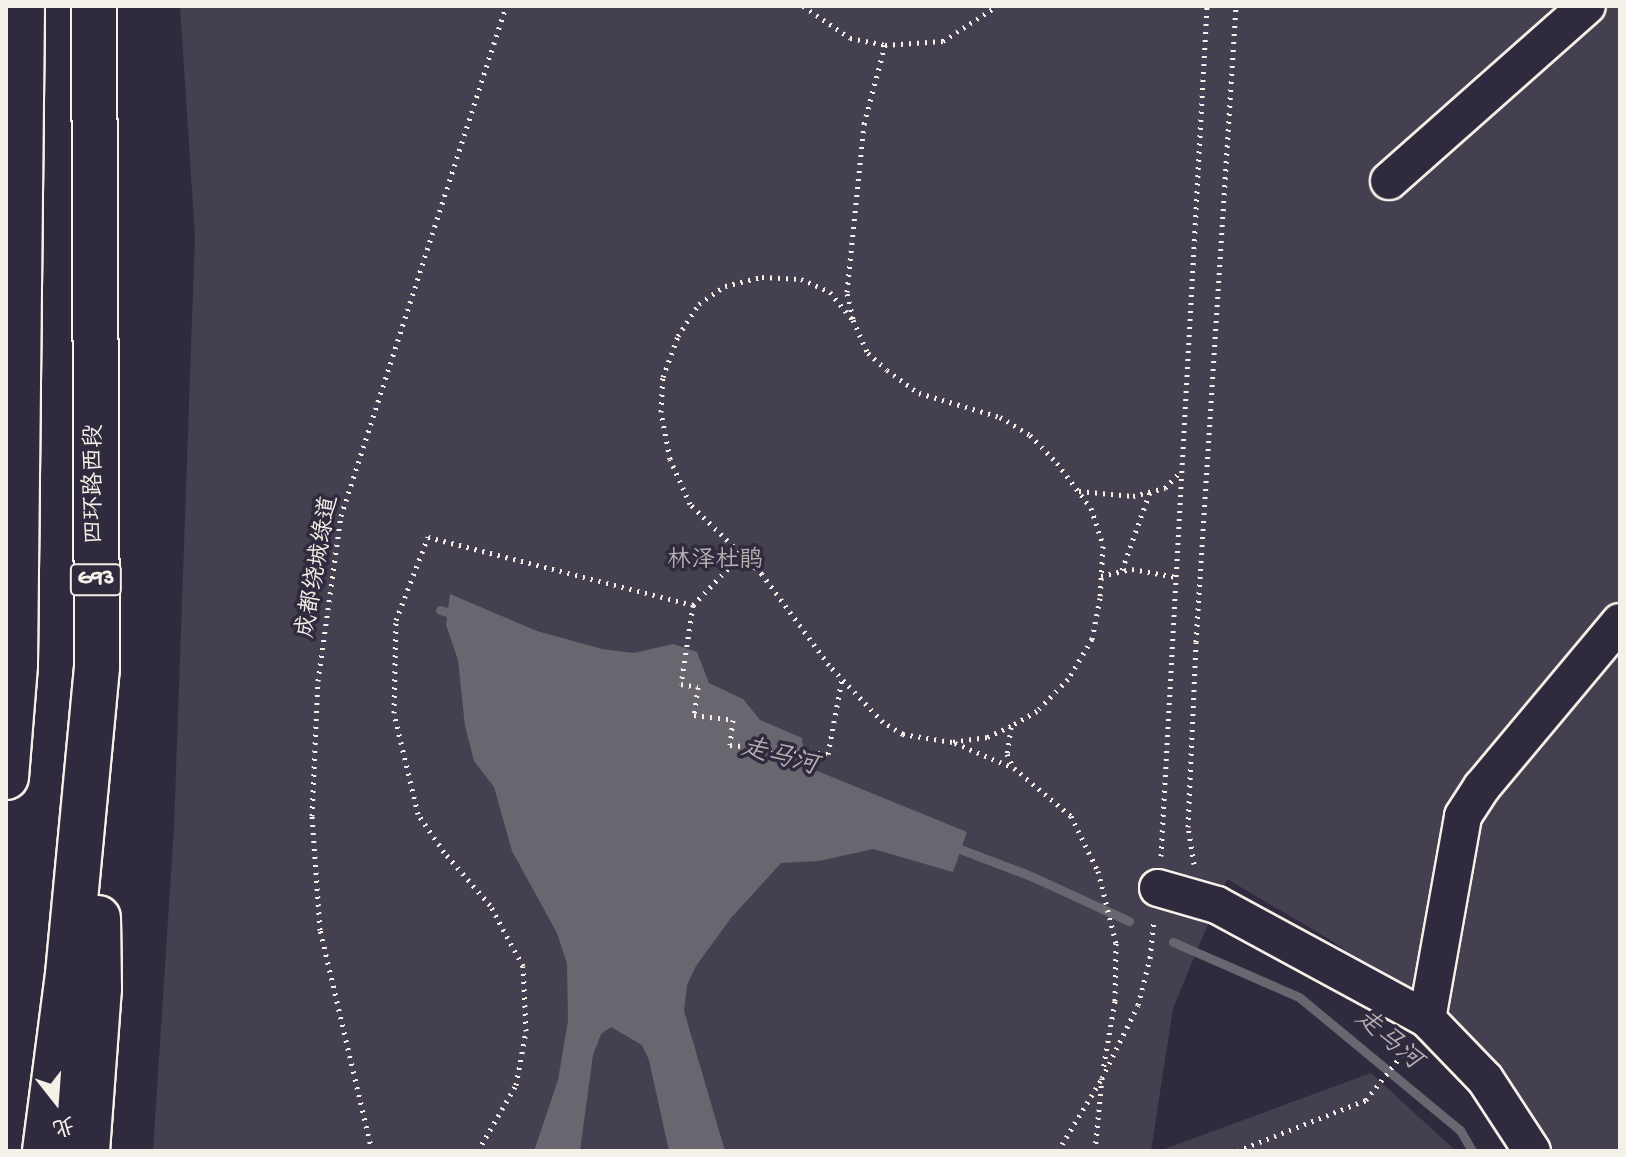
<!DOCTYPE html>
<meta charset="utf-8">
<style>
body{margin:0}
#map{position:relative;width:1626px;height:1157px;overflow:hidden;background:#2f2a3d;font-family:"Gochi Hand","LXGW WenKai TC",sans-serif}
div>[style]{position:absolute}
.green>*{inset:0;background:#454050}
.water>*{inset:0;background:#6a6670}
.stream>*{height:9px;margin:-4.5px;padding:0 4.5px;transform-origin:4.5px;border-radius:4.5px;background:#6a6670}
.path>*{height:5px;margin-top:-2.5px;transform-origin:0;background:repeating-linear-gradient(90deg,#f4f1e8 0 2px,transparent 0 8px)}
.roads{filter:drop-shadow(2px 0 #f4f1e8) drop-shadow(-2px 0 #f4f1e8) drop-shadow(0 2px #f4f1e8) drop-shadow(0 -2px #f4f1e8)}
.minor>*{height:36px;margin:-18px;padding:0 18px;transform-origin:18px;border-radius:18px;background:#2f2a3d}
.highway>*{height:44px;margin:-22px;padding:0 22px;transform-origin:22px;border-radius:22px;background:#2f2a3d}
span{translate:-50% -50%;white-space:nowrap;text-align:center;line-height:1.15;-webkit-text-stroke:7px #2f2a3d;paint-order:stroke}
.shield-label span{padding:2px 6px;background:#2f2a3d;border:2px solid;border-radius:6px;-webkit-text-stroke-width:0}
.shield-label{font-size:22px;color:#f4f1e8;font-weight:700}
.street-label{font-size:24px;color:#f4f1e8}
.park-label{font-size:24px;color:#b7b3b3}
.water-label{font-size:26px;color:#b6b2b2;font-style:italic}
.frame{position:absolute;inset:0;border:8px solid #f4f1e8;pointer-events:none}
.north{position:absolute;left:16px;top:1061px;width:80px;height:80px;-webkit-text-stroke:6px #2f2a3d;paint-order:stroke;rotate:163deg;font-size:22px;font-weight:700;line-height:32px;text-align:center;color:#f4f1e8}
.north::after{content:'';display:block;margin:auto;width:28px;height:36px;background:#f4f1e8;clip-path:polygon(50% 0,100% 100%,50% 72%,0 100%)}
</style>
<div id="map">
<div class="green">
<i style="clip-path:polygon(180px 6px,1620px 6px,1620px 1151px,1544px 1151px,1401px 990px,1329px 939px,1227px 879px,1173px 1008px,1151px 1151px,153px 1151px,174px 828px,195px 236px)"></i>
<i style="clip-path:polygon(1371px 1073px,1456px 1151px,1159px 1151px)"></i>
</div>
<div class="water">
<i style="clip-path:polygon(450px 594px,537px 631px,602px 649px,634px 653px,673px 644px,697px 652px,709px 683px,743px 699px,760px 720px,802px 738px,805px 766px,967px 832px,953px 872px,873px 849px,819px 861px,781px 863px,731px 918px,696px 966px,687px 985px,684px 1011px,725px 1151px,669px 1151px,649px 1060px,642px 1045px,611px 1027px,601px 1034px,593px 1055px,580px 1151px,534px 1151px,558px 1080px,568px 1021px,567px 964px,557px 933px,512px 851px,494px 787px,474px 761px,465px 726px,458px 660px,446px 625px)"></i>
</div>
<div class="stream">
<i style="left:440px;top:610px;width:19px;rotate:16deg"></i>
<i style="left:952px;top:846px;width:85px;rotate:20.8deg"></i>
<i style="left:1031px;top:876px;width:108px;rotate:24.7deg"></i>
<i style="left:1173px;top:942px;width:137px;rotate:23.6deg"></i>
<i style="left:1299px;top:997px;width:209px;rotate:39.6deg"></i>
<i style="left:1460px;top:1130px;width:24px;rotate:60deg"></i>
</div>
<div class="path">
<i style="left:803px;top:6px;width:57px;rotate:34.2deg"></i>
<i style="left:850px;top:38px;width:36px;rotate:11deg"></i>
<i style="left:885px;top:45px;width:58px;rotate:-3.9deg"></i>
<i style="left:943px;top:41px;width:64px;rotate:-32.9deg"></i>
<i style="left:762px;top:277px;width:39px;rotate:3deg"></i>
<i style="left:801px;top:279px;width:32px;rotate:24deg"></i>
<i style="left:830px;top:292px;width:36px;rotate:51deg"></i>
<i style="left:853px;top:320px;width:36px;rotate:66deg"></i>
<i style="left:868px;top:353px;width:25px;rotate:42deg"></i>
<i style="left:887px;top:370px;width:39px;rotate:36deg"></i>
<i style="left:919px;top:393px;width:84px;rotate:16.5deg"></i>
<i style="left:1000px;top:417px;width:35px;rotate:31deg"></i>
<i style="left:1030px;top:435px;width:39px;rotate:46deg"></i>
<i style="left:1057px;top:463px;width:56px;rotate:52.9deg"></i>
<i style="left:1091px;top:508px;width:40px;rotate:72deg"></i>
<i style="left:1103px;top:546px;width:52px;rotate:93.3deg"></i>
<i style="left:1100px;top:598px;width:42px;rotate:101deg"></i>
<i style="left:1092px;top:639px;width:47px;rotate:121deg"></i>
<i style="left:1068px;top:679px;width:45px;rotate:134.1deg"></i>
<i style="left:1037px;top:711px;width:30px;rotate:150deg"></i>
<i style="left:1011px;top:726px;width:26px;rotate:155deg"></i>
<i style="left:987px;top:737px;width:35px;rotate:172deg"></i>
<i style="left:952px;top:742px;width:50px;rotate:-170.7deg"></i>
<i style="left:903px;top:734px;width:23px;rotate:-149deg"></i>
<i style="left:883px;top:722px;width:79px;rotate:-133.5deg"></i>
<i style="left:829px;top:665px;width:113px;rotate:-126.4deg"></i>
<i style="left:762px;top:574px;width:100px;rotate:-135.8deg"></i>
<i style="left:690px;top:504px;width:49px;rotate:-114deg"></i>
<i style="left:670px;top:459px;width:48px;rotate:-100.8deg"></i>
<i style="left:661px;top:412px;width:35px;rotate:-87deg"></i>
<i style="left:663px;top:377px;width:44px;rotate:-69.9deg"></i>
<i style="left:678px;top:336px;width:38px;rotate:-57deg"></i>
<i style="left:699px;top:304px;width:32px;rotate:-35deg"></i>
<i style="left:725px;top:286px;width:38px;rotate:-14deg"></i>
<i style="left:853px;top:319px;width:28px;rotate:-103deg"></i>
<i style="left:847px;top:292px;width:169px;rotate:-84.2deg"></i>
<i style="left:864px;top:124px;width:82px;rotate:-75.1deg"></i>
<i style="left:1079px;top:491px;width:54px;rotate:5.3deg"></i>
<i style="left:1133px;top:496px;width:33px;rotate:-14deg"></i>
<i style="left:1165px;top:488px;width:23px;rotate:-47deg"></i>
<i style="left:1122px;top:570px;width:83px;rotate:-70.3deg"></i>
<i style="left:1101px;top:576px;width:32px;rotate:-13deg"></i>
<i style="left:1132px;top:569px;width:45px;rotate:10.3deg"></i>
<i style="left:693px;top:605px;width:80px;rotate:98.6deg"></i>
<i style="left:681px;top:684px;width:17px;rotate:10deg"></i>
<i style="left:698px;top:687px;width:28px;rotate:98deg"></i>
<i style="left:694px;top:715px;width:39px;rotate:7deg"></i>
<i style="left:733px;top:720px;width:25px;rotate:97deg"></i>
<i style="left:730px;top:745px;width:98px;rotate:5.2deg"></i>
<i style="left:828px;top:754px;width:76px;rotate:-79.4deg"></i>
<i style="left:1011px;top:727px;width:27px;rotate:98deg"></i>
<i style="left:1007px;top:754px;width:14px;rotate:65deg"></i>
<i style="left:955px;top:743px;width:64px;rotate:23deg"></i>
<i style="left:1014px;top:768px;width:75px;rotate:40.1deg"></i>
<i style="left:1071px;top:816px;width:61px;rotate:63.9deg"></i>
<i style="left:1098px;top:871px;width:74px;rotate:76deg"></i>
<i style="left:1116px;top:943px;width:58px;rotate:91deg"></i>
<i style="left:1115px;top:1001px;width:70px;rotate:99.9deg"></i>
<i style="left:1161px;top:856px;width:851px;rotate:-86.9deg"></i>
<i style="left:1194px;top:864px;width:37px;rotate:-99deg"></i>
<i style="left:1188px;top:827px;width:185px;rotate:-87.5deg"></i>
<i style="left:1196px;top:642px;width:637px;rotate:-86.4deg"></i>
<i style="left:372px;top:1151px;width:227px;rotate:-103.2deg"></i>
<i style="left:320px;top:930px;width:114px;rotate:-94deg"></i>
<i style="left:312px;top:816px;width:135px;rotate:-87.5deg"></i>
<i style="left:318px;top:681px;width:167px;rotate:-82.1deg"></i>
<i style="left:341px;top:516px;width:536px;rotate:-72.07deg"></i>
<i style="left:478px;top:1151px;width:76px;rotate:-60.1deg"></i>
<i style="left:516px;top:1085px;width:55px;rotate:-79.5deg"></i>
<i style="left:526px;top:1031px;width:65px;rotate:-92.6deg"></i>
<i style="left:523px;top:966px;width:69px;rotate:-118.4deg"></i>
<i style="left:490px;top:905px;width:70px;rotate:-131deg"></i>
<i style="left:444px;top:852px;width:46px;rotate:-124.4deg"></i>
<i style="left:418px;top:814px;width:104px;rotate:-103.4deg"></i>
<i style="left:394px;top:713px;width:93px;rotate:-88.8deg"></i>
<i style="left:396px;top:620px;width:89px;rotate:-68.9deg"></i>
<i style="left:428px;top:537px;width:274px;rotate:14.4deg"></i>
<i style="left:693px;top:605px;width:69px;rotate:-46.2deg"></i>
<i style="left:1058px;top:1151px;width:83px;rotate:-58.8deg"></i>
<i style="left:1095px;top:1151px;width:73px;rotate:-84.5deg"></i>
<i style="left:1102px;top:1078px;width:81px;rotate:-63.7deg"></i>
<i style="left:1138px;top:1005px;width:49px;rotate:-75.7deg"></i>
<i style="left:1150px;top:958px;width:37px;rotate:-84deg"></i>
<i style="left:1237px;top:1151px;width:139px;rotate:-21.6deg"></i>
<i style="left:1366px;top:1100px;width:69px;rotate:-51.5deg"></i>
</div>
<div class="roads">
<div class="minor">
<i style="left:1389px;top:181px;width:264px;rotate:-41.5deg"></i>
<i style="left:1158px;top:888px;width:61px;rotate:16.1deg"></i>
<i style="left:1217px;top:905px;width:239px;rotate:28.5deg"></i>
<i style="left:1427px;top:1019px;width:83px;rotate:46deg"></i>
<i style="left:1485px;top:1079px;width:86px;rotate:56.9deg"></i>
<i style="left:1427px;top:1019px;width:206px;rotate:-79.9deg"></i>
<i style="left:1463px;top:816px;width:35px;rotate:-57deg"></i>
<i style="left:1482px;top:787px;width:215px;rotate:-50.1deg"></i>
</div>
<div class="highway">
<i style="left:6px;top:777px;width:113px;rotate:-85.4deg"></i>
<i style="left:15px;top:664px;width:658px;rotate:-89.39deg"></i>
<i style="left:45px;top:1151px;width:178px;rotate:-82.6deg"></i>
<i style="left:68px;top:974px;width:308px;rotate:-84.6deg"></i>
<i style="left:97px;top:667px;width:661px;rotate:-90.26deg"></i>
<i style="left:87px;top:1151px;width:162px;rotate:-85.8deg"></i>
<i style="left:99px;top:989px;width:71px;rotate:-90.8deg"></i>
</div>
</div>
<div class="shield-label">
<span style="left:96px;top:580px">G93</span>
</div>
<div class="street-label">
<span style="left:96px;top:484px;rotate:-90deg">四环路西段</span>
<span style="left:319px;top:567px;rotate:-80deg">成都绕城绿道</span>
</div>
<div class="park-label">
<span style="left:715px;top:562px">林泽杜鹃</span>
</div>
<div class="water-label">
<span style="left:779px;top:759px;rotate:15deg">走马河</span>
<span style="left:1387px;top:1041px;rotate:40deg">走马河</span>
</div>
<div class="frame"></div>
<div class="north">北</div>
</div>
